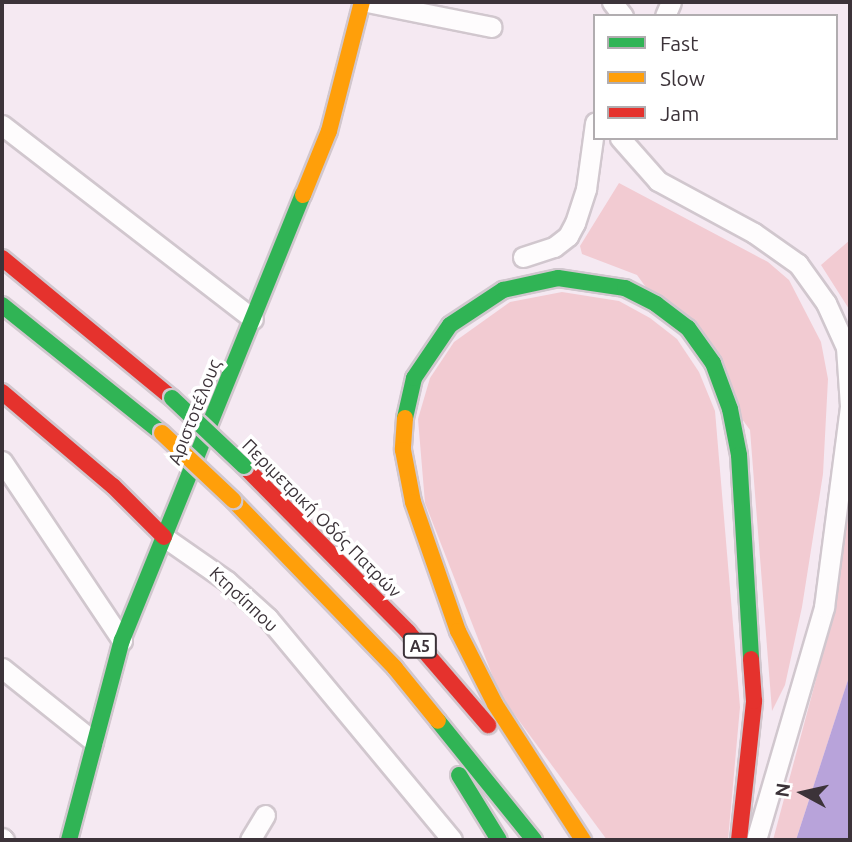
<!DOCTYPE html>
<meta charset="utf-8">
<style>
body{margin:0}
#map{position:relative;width:852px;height:842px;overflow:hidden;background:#f5e9f2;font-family:Ubuntu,sans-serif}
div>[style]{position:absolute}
.green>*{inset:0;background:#f2cbd2}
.water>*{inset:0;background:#b8a3da}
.roads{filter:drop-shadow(2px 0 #d1c7ce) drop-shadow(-2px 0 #d1c7ce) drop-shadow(0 2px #d1c7ce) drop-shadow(0 -2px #d1c7ce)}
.street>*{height:19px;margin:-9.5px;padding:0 9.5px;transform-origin:9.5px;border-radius:9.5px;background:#fefcfd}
.fast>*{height:16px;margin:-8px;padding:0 8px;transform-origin:8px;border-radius:8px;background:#30b455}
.slow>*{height:16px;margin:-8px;padding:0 8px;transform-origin:8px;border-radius:8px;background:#ff9f0a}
.jam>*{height:16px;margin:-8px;padding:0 8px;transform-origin:8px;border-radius:8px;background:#e5322d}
.bridges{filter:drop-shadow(2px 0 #d1c7ce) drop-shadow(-2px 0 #d1c7ce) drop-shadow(0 2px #d1c7ce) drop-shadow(0 -2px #d1c7ce)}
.fast-bridge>*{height:16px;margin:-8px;padding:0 8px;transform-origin:8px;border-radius:8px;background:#30b455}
.slow-bridge>*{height:16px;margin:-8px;padding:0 8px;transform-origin:8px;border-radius:8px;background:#ff9f0a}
span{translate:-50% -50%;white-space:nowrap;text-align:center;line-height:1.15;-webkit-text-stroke:7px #fff;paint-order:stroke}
.shield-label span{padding:2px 5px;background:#fff;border:2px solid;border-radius:5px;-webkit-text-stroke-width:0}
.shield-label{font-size:16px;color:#3c3339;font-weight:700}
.street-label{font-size:18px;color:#3c3339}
.frame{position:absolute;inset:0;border:4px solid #3c3339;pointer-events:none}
.legend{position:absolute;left:593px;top:14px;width:245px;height:126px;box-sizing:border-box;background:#fff;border:2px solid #b1adb0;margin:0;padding:9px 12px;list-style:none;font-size:21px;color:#3c3339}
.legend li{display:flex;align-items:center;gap:14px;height:35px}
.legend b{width:35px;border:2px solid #b1adb0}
.north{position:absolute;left:768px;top:758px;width:70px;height:70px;-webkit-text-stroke:5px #fff;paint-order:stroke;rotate:278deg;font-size:19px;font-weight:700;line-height:28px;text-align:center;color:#3c3339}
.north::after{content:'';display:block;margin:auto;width:24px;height:32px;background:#3c3339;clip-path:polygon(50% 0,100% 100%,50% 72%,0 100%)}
</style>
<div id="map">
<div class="green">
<i style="clip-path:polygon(619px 183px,768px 262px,789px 280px,821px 342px,828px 379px,823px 474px,802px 607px,785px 685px,772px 711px,750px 430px,637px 275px,582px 254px,580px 246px)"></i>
<i style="clip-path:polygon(850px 240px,850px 322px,849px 309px,821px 265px)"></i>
<i style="clip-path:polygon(562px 292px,619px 301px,650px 318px,677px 339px,699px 372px,715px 411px,740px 707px,728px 840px,607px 840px,500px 695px,425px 503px,418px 419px,430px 378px,454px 342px,510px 302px)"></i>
<i style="clip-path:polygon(850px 486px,850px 674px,796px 840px,773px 840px,818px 672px,842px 553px)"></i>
</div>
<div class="water">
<i style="clip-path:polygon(850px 674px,850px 840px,796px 840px,846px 686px)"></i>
</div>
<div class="roads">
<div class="street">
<i style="left:367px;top:2px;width:127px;rotate:11.3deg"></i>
<i style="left:612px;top:2px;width:18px;rotate:52deg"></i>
<i style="left:665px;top:16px;width:15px;rotate:-67deg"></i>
<i style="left:2px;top:125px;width:317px;rotate:37.7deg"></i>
<i style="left:620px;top:138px;width:57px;rotate:48.5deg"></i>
<i style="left:658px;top:181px;width:109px;rotate:28.4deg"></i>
<i style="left:754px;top:233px;width:54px;rotate:35.2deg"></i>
<i style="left:798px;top:264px;width:48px;rotate:54.3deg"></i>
<i style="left:826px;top:303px;width:48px;rotate:65.6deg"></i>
<i style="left:846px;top:347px;width:58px;rotate:86.1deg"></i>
<i style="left:523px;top:257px;width:33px;rotate:-18deg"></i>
<i style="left:554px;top:247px;width:18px;rotate:-38deg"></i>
<i style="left:568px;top:236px;width:15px;rotate:-62deg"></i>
<i style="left:575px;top:223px;width:36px;rotate:-72deg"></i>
<i style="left:586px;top:189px;width:67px;rotate:-82.2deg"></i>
<i style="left:2px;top:461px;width:216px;rotate:56.2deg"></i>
<i style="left:164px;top:537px;width:77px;rotate:34.9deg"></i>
<i style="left:227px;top:581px;width:55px;rotate:42.1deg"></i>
<i style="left:268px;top:618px;width:288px;rotate:50.3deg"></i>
<i style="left:2px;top:668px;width:117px;rotate:38.7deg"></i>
<i style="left:2px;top:838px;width:3px;rotate:45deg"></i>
<i style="left:250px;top:840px;width:29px;rotate:-59deg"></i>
<i style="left:756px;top:840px;width:243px;rotate:-73.7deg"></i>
<i style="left:824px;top:607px;width:203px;rotate:-82.6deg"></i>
</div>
<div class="fast">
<i style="left:2px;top:305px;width:205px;rotate:38.7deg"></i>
<i style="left:405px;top:418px;width:41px;rotate:-77.3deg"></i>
<i style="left:414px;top:378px;width:64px;rotate:-55.8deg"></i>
<i style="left:450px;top:325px;width:64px;rotate:-33.4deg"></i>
<i style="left:503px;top:290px;width:56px;rotate:-12.3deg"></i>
<i style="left:558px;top:278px;width:68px;rotate:8.5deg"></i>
<i style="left:625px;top:288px;width:35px;rotate:27deg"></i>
<i style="left:656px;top:304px;width:40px;rotate:37deg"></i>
<i style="left:688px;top:328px;width:43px;rotate:54.5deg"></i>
<i style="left:713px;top:363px;width:49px;rotate:69.7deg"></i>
<i style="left:730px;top:409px;width:47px;rotate:78.9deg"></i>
<i style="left:739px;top:455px;width:204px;rotate:86.6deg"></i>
<i style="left:438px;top:721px;width:153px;rotate:51.1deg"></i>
<i style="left:459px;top:775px;width:76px;rotate:58.4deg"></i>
<i style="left:69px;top:840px;width:207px;rotate:-75.2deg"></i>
<i style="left:122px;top:640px;width:480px;rotate:-67.9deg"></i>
</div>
<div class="slow">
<i style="left:303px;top:195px;width:69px;rotate:-67.9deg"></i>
<i style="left:329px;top:131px;width:133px;rotate:-75.7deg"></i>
<i style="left:405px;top:418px;width:32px;rotate:94deg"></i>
<i style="left:403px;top:450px;width:53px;rotate:79.1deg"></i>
<i style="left:413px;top:502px;width:137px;rotate:70.8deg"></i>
<i style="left:458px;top:631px;width:82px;rotate:63.1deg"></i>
<i style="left:495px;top:704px;width:162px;rotate:57.1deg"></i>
<i style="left:233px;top:500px;width:233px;rotate:46deg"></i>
<i style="left:395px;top:668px;width:68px;rotate:50.9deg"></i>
</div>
<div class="jam">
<i style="left:2px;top:258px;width:220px;rotate:39.5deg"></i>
<i style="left:2px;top:392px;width:145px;rotate:40.3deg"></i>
<i style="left:113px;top:486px;width:72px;rotate:45deg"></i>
<i style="left:244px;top:466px;width:233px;rotate:45.3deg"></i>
<i style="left:408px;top:632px;width:123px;rotate:49.3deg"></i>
<i style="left:739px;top:840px;width:140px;rotate:-83.8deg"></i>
<i style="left:754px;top:701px;width:42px;rotate:-94.1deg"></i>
</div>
</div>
<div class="bridges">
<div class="fast-bridge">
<i style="left:172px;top:398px;width:99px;rotate:43.4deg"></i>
</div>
<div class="slow-bridge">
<i style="left:162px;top:433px;width:98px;rotate:43.3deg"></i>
</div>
</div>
<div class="shield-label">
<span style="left:420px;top:646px">Α5</span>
</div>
<div class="street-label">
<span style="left:194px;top:412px;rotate:-68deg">Αριστοτέλους</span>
<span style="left:322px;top:518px;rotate:45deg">Περιμετρική Οδός Πατρών</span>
<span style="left:244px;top:599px;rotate:43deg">Κτησίππου</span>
</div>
<div class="frame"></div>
<ul class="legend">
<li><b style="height:9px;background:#30b455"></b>Fast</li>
<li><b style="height:9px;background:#ff9f0a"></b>Slow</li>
<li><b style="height:9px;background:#e5322d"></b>Jam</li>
</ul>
<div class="north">N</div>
</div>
